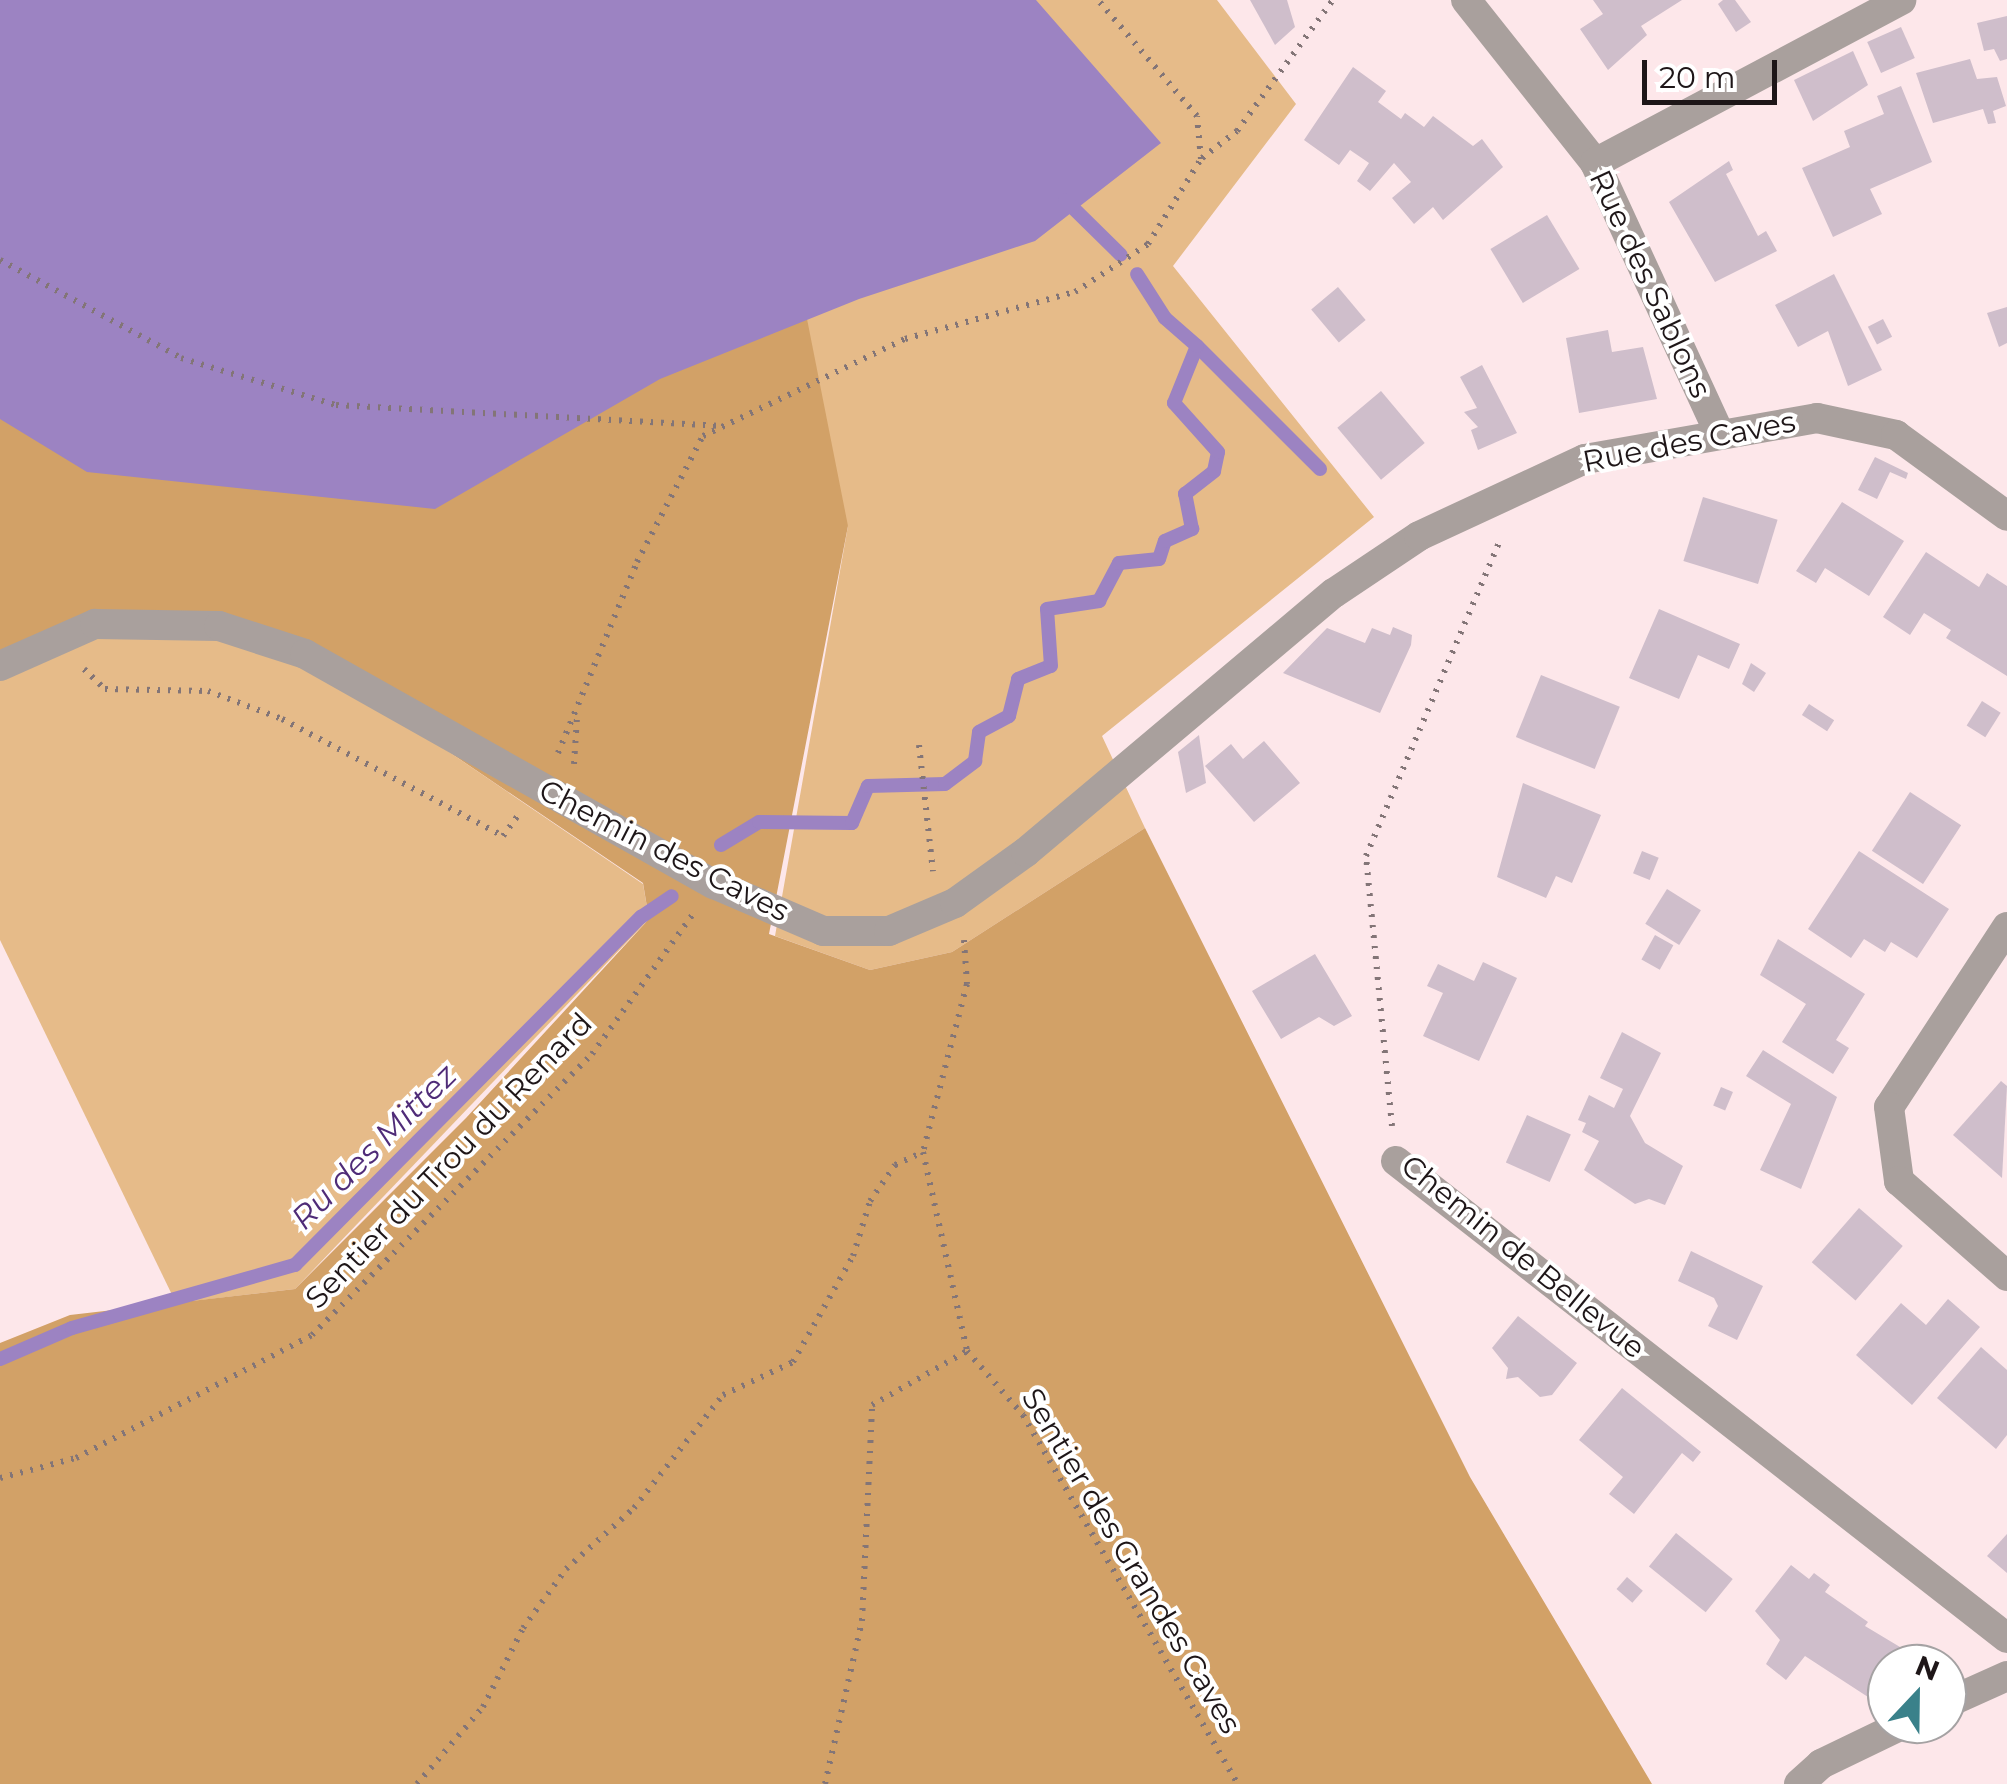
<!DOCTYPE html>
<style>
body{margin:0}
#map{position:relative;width:2007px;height:1784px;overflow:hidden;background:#fde7ea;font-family:Montserrat,sans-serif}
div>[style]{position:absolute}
.green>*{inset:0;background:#e6bb89}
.forest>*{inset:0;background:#d2a167}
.water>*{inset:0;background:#9c83c2}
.stream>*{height:14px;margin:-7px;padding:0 7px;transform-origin:7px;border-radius:7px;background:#9c83c2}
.building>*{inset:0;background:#cfbecb;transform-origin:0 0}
.path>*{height:6px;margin-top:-3px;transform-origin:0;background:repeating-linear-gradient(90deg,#837577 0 2.5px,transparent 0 10.5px)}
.minor>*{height:30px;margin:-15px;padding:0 15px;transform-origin:15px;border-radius:15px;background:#a9a09d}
span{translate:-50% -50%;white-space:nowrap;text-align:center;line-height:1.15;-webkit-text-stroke:8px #fff;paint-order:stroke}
.street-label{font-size:30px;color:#1e1618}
.water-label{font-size:32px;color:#4f2c78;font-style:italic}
.north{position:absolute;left:1867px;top:1644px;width:100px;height:100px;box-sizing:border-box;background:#fff;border:2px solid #a5a2a3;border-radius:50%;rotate:22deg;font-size:28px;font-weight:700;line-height:40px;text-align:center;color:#1e1618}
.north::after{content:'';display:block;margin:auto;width:35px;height:45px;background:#3a818a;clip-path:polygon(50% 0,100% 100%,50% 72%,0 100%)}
.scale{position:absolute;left:1642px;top:60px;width:135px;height:45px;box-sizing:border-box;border:5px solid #1e1618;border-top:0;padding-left:12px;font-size:30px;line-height:35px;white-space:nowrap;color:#1e1618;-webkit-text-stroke:8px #fff;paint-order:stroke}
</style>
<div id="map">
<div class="green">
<i style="clip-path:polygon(0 0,1217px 0,1296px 104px,1173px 266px,1374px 517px,1102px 736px,1145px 828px,952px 952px,870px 970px,775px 936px,848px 526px)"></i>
<i style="clip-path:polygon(95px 624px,219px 626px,305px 654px,643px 884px,649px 919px,295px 1289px,176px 1303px,0 940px,0 652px)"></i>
</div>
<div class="forest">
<i style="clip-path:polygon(0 185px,790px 233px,848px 526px,769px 934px,870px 970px,952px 952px,1145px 828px,1470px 1477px,1652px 1784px,0 1784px,0 1343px,70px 1315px,295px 1289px,466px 1118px,649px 919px,643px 883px,304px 654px,219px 626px,95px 624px,0 652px)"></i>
</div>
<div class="water">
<i style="clip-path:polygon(0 0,1036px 0,1161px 143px,1035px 241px,859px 299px,660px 379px,435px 509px,87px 472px,0 419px)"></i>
</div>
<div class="stream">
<i style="left:1065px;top:200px;width:78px;rotate:44.5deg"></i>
<i style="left:1197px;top:346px;width:174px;rotate:45deg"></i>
<i style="left:721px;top:845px;width:44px;rotate:-31.2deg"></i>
<i style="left:759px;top:822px;width:93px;rotate:0.6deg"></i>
<i style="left:852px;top:823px;width:40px;rotate:-66.6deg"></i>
<i style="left:868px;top:786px;width:77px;rotate:-1.5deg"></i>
<i style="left:945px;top:784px;width:38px;rotate:-37deg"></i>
<i style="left:975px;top:761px;width:29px;rotate:-82deg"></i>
<i style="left:979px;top:732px;width:34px;rotate:-28deg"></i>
<i style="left:1009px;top:716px;width:38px;rotate:-76deg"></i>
<i style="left:1018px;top:679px;width:35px;rotate:-22deg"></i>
<i style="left:1051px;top:666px;width:57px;rotate:-94deg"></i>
<i style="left:1047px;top:609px;width:53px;rotate:-8.7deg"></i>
<i style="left:1099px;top:601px;width:43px;rotate:-62.2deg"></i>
<i style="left:1119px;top:563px;width:40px;rotate:-5.7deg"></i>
<i style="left:1159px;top:559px;width:19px;rotate:-72deg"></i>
<i style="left:1165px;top:541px;width:30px;rotate:-24deg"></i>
<i style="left:1192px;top:529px;width:36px;rotate:-101deg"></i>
<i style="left:1185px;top:494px;width:37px;rotate:-38deg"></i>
<i style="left:1214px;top:471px;width:19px;rotate:-78deg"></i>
<i style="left:1218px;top:452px;width:66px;rotate:-131.9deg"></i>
<i style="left:1174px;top:403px;width:61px;rotate:-68deg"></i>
<i style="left:1197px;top:346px;width:43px;rotate:-138.8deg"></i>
<i style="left:1165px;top:318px;width:52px;rotate:-122.5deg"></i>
<i style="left:0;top:1359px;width:78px;rotate:-23.3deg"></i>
<i style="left:72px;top:1328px;width:232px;rotate:-15.8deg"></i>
<i style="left:295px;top:1265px;width:491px;rotate:-45.2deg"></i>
<i style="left:641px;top:917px;width:37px;rotate:-34deg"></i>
</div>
<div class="building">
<i style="clip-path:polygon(1250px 0,1287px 0,1295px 27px,1275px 45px)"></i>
<i style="clip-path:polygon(1593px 0,1682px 0,1641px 26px,1647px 35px,1608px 70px,1580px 29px,1603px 14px)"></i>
<i style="clip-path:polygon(1723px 0,1735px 0,1751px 22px,1736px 32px,1718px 4px)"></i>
<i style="clip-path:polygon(2007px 16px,2007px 59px,2000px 61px,1994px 49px,1984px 51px,1977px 23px)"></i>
<i style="left:1901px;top:27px;width:34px;height:37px;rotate:66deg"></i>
<i style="clip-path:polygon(1853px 51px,1868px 85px,1813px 121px,1794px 80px)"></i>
<i style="clip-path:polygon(1970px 59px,1977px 79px,1997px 77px,2006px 106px,1993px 111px,1996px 123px,1988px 124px,1983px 109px,1933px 123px,1916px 73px)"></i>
<i style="clip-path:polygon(1353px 67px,1386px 91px,1378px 102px,1401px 119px,1405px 113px,1424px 127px,1433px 116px,1473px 146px,1482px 139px,1503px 167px,1443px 220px,1433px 207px,1414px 224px,1392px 198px,1411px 182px,1394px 163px,1370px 191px,1357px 181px,1369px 163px,1350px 150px,1339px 165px,1304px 140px)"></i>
<i style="clip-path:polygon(1901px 86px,1932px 162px,1870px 189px,1882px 214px,1833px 237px,1802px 168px,1850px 147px,1844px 131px,1884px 114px,1877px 96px)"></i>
<i style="clip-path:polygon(1729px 161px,1733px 170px,1726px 174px,1758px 236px,1766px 231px,1777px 251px,1715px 282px,1669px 202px)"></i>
<i style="left:1547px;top:215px;width:63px;height:66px;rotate:59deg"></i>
<i style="clip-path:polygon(1834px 274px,1882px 370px,1848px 386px,1828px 331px,1798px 347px,1775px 305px)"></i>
<i style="left:1338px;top:287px;width:43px;height:35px;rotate:50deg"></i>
<i style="clip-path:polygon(2007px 307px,2007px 343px,1999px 347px,1987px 313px)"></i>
<i style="left:1883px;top:319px;width:20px;height:17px;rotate:63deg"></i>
<i style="clip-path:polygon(1608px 330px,1612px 352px,1643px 347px,1657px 399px,1579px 413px,1566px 338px)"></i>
<i style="clip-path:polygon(1482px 365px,1517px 433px,1478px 450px,1471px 430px,1478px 427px,1464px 412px,1477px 408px,1460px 377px)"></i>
<i style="left:1381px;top:391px;width:68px;height:57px;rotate:50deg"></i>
<i style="clip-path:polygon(1875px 457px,1908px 473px,1906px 479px,1890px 472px,1877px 499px,1858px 490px)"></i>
<i style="left:1703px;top:497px;width:78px;height:67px;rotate:17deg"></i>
<i style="clip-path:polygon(1842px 502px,1904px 541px,1869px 596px,1825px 568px,1816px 583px,1796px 571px)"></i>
<i style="clip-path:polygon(1926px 552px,1979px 587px,1987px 573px,2007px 586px,2007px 676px,1946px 638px,1951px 630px,1924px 613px,1910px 635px,1883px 617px)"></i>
<i style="clip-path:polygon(1659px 609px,1740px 644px,1729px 669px,1698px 655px,1679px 699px,1629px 678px)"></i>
<i style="clip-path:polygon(1393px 627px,1412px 635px,1411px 645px,1380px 713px,1283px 673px,1327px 628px,1365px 643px,1372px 628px,1390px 635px)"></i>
<i style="clip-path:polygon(1751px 663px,1766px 673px,1754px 692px,1742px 684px)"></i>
<i style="left:1541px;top:675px;width:85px;height:67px;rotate:22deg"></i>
<i style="left:1982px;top:701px;width:22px;height:29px;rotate:32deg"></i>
<i style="left:1809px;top:704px;width:30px;height:13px;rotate:33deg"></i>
<i style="clip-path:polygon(1199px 735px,1206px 783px,1186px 793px,1178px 752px)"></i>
<i style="clip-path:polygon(1264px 741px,1300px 783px,1254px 822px,1205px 766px,1231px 744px,1243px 759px)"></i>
<i style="clip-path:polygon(1523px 783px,1601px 815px,1572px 883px,1556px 876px,1546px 898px,1497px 877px)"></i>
<i style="left:1910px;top:792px;width:61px;height:70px;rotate:33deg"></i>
<i style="left:1642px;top:851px;width:18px;height:24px;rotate:22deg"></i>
<i style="clip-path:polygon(1859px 851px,1949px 909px,1917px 958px,1891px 942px,1885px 952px,1864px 939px,1851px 958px,1808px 929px)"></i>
<i style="left:1667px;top:889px;width:40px;height:41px;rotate:32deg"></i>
<i style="left:1655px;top:935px;width:21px;height:28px;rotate:29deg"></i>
<i style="clip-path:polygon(1778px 939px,1865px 994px,1836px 1040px,1849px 1048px,1833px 1074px,1782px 1042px,1806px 1004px,1760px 975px)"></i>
<i style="clip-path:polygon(1315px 954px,1352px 1016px,1334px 1026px,1319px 1017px,1281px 1039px,1252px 991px)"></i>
<i style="clip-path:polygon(1483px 962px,1517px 978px,1479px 1061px,1423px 1036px,1443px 993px,1427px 986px,1438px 964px,1474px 981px)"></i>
<i style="clip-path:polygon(1622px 1032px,1661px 1053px,1630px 1116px,1645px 1143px,1683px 1166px,1665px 1205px,1649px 1199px,1635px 1204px,1584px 1170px,1599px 1141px,1582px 1132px,1586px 1123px,1578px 1120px,1589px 1095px,1614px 1108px,1623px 1089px,1600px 1078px)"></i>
<i style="clip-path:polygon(1763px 1050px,1837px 1097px,1801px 1189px,1760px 1170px,1791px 1104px,1746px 1076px)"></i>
<i style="clip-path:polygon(2001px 1081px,2007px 1086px,2002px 1178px,1953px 1135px)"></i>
<i style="left:1721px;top:1087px;width:13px;height:20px;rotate:23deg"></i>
<i style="left:1527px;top:1115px;width:48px;height:52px;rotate:24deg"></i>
<i style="left:1859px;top:1208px;width:58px;height:72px;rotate:41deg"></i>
<i style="clip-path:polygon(1691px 1251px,1763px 1286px,1737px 1340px,1708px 1326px,1718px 1306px,1714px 1298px,1678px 1281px)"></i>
<i style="clip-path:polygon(1948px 1299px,1980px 1327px,1912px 1405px,1856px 1355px,1901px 1303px,1926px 1325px)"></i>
<i style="clip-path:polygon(1518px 1316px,1577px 1363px,1552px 1395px,1540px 1397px,1518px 1377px,1506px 1379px,1508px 1368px,1492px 1348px)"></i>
<i style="clip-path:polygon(1981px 1347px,2007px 1370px,2007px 1435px,1996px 1449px,1937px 1398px)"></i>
<i style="clip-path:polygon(1622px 1388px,1701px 1452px,1693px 1462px,1682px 1453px,1634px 1514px,1609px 1494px,1623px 1477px,1579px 1440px)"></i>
<i style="left:1676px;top:1533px;width:73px;height:43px;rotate:39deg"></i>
<i style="clip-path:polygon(2007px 1534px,2007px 1573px,1987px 1556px)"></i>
<i style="clip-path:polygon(1791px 1565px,1809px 1579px,1814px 1573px,1830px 1585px,1825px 1592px,1868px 1622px,1865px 1626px,1905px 1650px,1887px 1664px,1868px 1697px,1805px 1656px,1786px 1680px,1766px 1664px,1780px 1640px,1755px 1611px)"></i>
<i style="left:1627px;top:1577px;width:21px;height:16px;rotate:41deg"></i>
</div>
<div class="path">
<i style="left:1202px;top:158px;width:44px;rotate:-37.6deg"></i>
<i style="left:1237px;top:131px;width:162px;rotate:-53.8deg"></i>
<i style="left:0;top:260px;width:206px;rotate:28.4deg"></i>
<i style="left:181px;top:358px;width:162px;rotate:16.9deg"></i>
<i style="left:336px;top:405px;width:387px;rotate:3.1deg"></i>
<i style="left:84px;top:669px;width:29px;rotate:44deg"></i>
<i style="left:105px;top:689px;width:103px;rotate:1.1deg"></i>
<i style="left:208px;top:691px;width:79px;rotate:20.7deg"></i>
<i style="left:282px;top:719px;width:250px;rotate:27.9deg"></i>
<i style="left:503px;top:836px;width:27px;rotate:-54deg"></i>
<i style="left:919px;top:745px;width:127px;rotate:83.7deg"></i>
<i style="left:558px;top:753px;width:207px;rotate:-67.5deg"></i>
<i style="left:637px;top:562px;width:142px;rotate:-62.4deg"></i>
<i style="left:703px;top:436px;width:224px;rotate:-25.7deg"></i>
<i style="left:905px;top:339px;width:176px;rotate:-15.5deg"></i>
<i style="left:1075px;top:292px;width:87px;rotate:-33.3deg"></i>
<i style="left:1148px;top:244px;width:100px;rotate:-58.1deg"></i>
<i style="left:1201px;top:159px;width:43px;rotate:-95.3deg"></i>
<i style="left:1197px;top:116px;width:153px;rotate:-130.5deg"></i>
<i style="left:574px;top:764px;width:47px;rotate:-86.3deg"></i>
<i style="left:964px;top:940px;width:44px;rotate:86.1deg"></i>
<i style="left:967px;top:984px;width:174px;rotate:104.7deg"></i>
<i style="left:923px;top:1152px;width:204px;rotate:77.5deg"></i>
<i style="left:967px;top:1351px;width:85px;rotate:48.8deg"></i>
<i style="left:1023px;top:1415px;width:427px;rotate:59.8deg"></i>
<i style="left:1392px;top:1126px;width:271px;rotate:-95.5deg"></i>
<i style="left:1366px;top:856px;width:341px;rotate:-67deg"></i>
<i style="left:0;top:1478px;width:79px;rotate:-14.7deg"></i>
<i style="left:76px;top:1458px;width:266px;rotate:-27.5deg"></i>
<i style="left:312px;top:1335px;width:397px;rotate:-45.1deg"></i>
<i style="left:592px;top:1054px;width:173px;rotate:-54.2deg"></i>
<i style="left:417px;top:1784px;width:101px;rotate:-49.4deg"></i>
<i style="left:483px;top:1707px;width:89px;rotate:-63.1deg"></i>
<i style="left:523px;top:1628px;width:73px;rotate:-53.9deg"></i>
<i style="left:566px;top:1569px;width:91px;rotate:-41.9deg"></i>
<i style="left:634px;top:1508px;width:144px;rotate:-51.8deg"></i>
<i style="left:723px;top:1395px;width:77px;rotate:-25.2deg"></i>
<i style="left:793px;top:1362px;width:122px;rotate:-60.5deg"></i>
<i style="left:853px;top:1256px;width:58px;rotate:-72.8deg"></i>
<i style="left:870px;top:1201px;width:44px;rotate:-55.2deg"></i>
<i style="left:895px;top:1165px;width:31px;rotate:-25deg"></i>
<i style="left:825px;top:1784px;width:167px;rotate:-77.2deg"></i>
<i style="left:862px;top:1621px;width:216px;rotate:-87.3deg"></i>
<i style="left:872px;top:1405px;width:109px;rotate:-29.6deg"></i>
</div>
<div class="minor">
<i style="left:1466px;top:0;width:208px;rotate:51.6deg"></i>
<i style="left:1595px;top:163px;width:294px;rotate:65.3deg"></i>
<i style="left:1595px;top:163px;width:347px;rotate:-28deg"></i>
<i style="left:0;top:666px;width:104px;rotate:-23.9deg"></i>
<i style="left:95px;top:624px;width:124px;rotate:0.9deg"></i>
<i style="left:219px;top:626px;width:90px;rotate:18deg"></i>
<i style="left:305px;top:654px;width:469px;rotate:29.4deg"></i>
<i style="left:714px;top:884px;width:119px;rotate:23.3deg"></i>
<i style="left:823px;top:931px;width:66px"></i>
<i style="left:889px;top:931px;width:72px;rotate:-23deg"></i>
<i style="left:955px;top:903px;width:87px;rotate:-35.7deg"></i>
<i style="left:1026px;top:852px;width:402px;rotate:-40.1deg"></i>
<i style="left:1334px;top:593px;width:102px;rotate:-33.8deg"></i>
<i style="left:1419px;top:536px;width:183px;rotate:-24.9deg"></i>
<i style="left:1585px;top:459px;width:236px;rotate:-10deg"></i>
<i style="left:1817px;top:418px;width:81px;rotate:12.1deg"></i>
<i style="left:1896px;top:435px;width:137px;rotate:36.1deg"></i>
<i style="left:2007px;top:927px;width:215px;rotate:123.2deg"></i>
<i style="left:1889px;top:1107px;width:75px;rotate:82.3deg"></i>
<i style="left:1899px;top:1181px;width:144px;rotate:41.3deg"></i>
<i style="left:1396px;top:1161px;width:775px;rotate:37.98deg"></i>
<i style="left:1947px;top:1703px;width:66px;rotate:-24.2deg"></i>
<i style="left:1799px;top:1784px;width:30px;rotate:-42deg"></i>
<i style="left:1821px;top:1764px;width:92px;rotate:-25.7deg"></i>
</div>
<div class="street-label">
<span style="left:1650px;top:284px;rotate:65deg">Rue des Sablons</span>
<span style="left:1689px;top:442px;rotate:-11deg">Rue des Caves</span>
<span style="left:664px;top:851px;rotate:27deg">Chemin des Caves</span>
<span style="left:449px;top:1161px;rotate:-46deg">Sentier du Trou du Renard</span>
<span style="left:1523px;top:1257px;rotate:39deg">Chemin de Bellevue</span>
<span style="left:1131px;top:1561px;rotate:59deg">Sentier des Grandes Caves</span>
</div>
<div class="water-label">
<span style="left:374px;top:1147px;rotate:-45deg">Ru des Mittez</span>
</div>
<div class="north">N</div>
<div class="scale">20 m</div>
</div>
